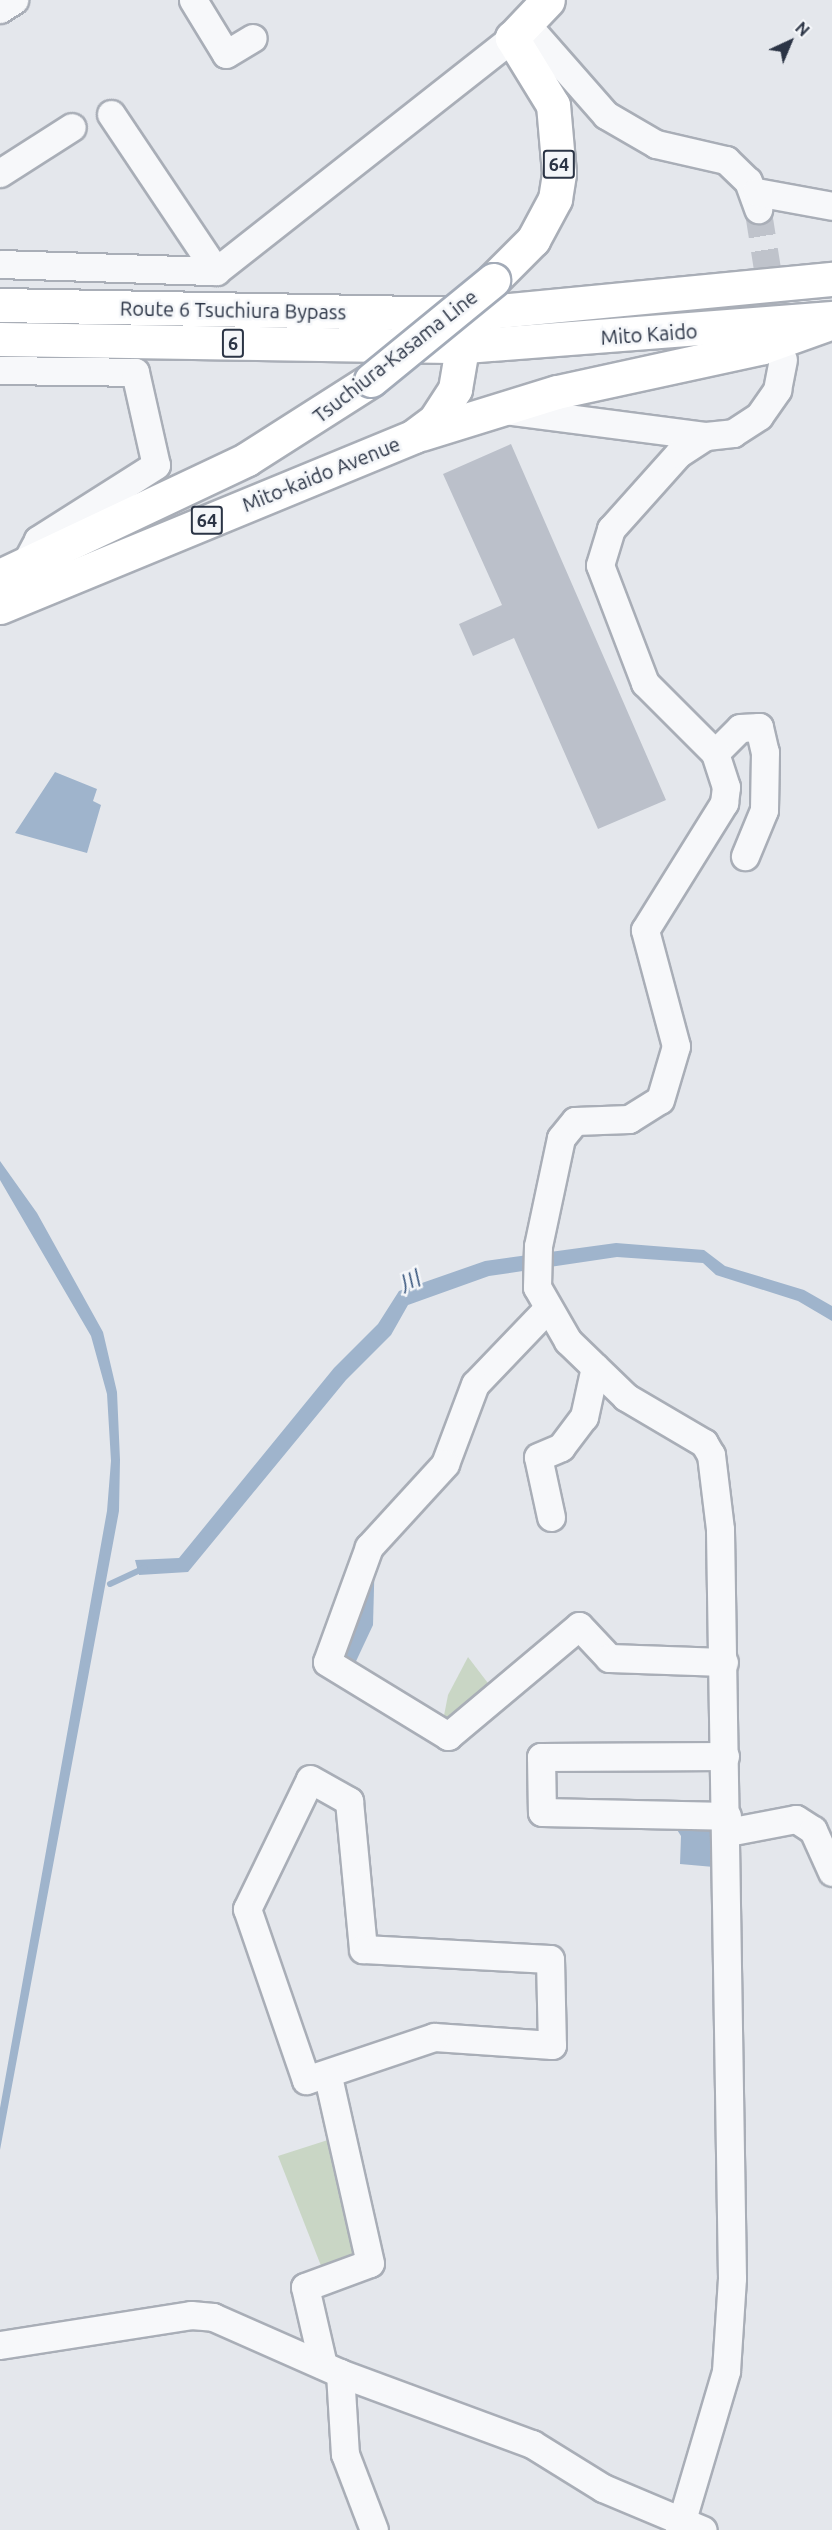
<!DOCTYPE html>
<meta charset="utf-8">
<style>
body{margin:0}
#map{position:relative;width:832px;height:2530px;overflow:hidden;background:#e4e7ec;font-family:Ubuntu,"Noto Sans JP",sans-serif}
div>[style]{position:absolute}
.green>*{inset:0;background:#c9d6c5}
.water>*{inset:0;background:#9fb4cc}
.stream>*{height:6px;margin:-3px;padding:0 3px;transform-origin:3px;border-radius:3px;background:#9fb4cc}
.building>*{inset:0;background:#bbc0ca}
.minor-tunnel>*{height:27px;margin-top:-13.5px;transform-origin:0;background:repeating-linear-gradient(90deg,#bfc3cb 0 27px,transparent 0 41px)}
.roads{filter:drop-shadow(2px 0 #a9aeb7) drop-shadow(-2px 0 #a9aeb7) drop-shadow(0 2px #a9aeb7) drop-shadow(0 -2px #a9aeb7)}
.minor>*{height:27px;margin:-13.5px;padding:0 13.5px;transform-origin:13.5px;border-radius:13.5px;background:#f7f8fa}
.major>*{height:33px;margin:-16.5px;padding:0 16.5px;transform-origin:16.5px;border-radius:16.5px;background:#fff}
.highway>*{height:33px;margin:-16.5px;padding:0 16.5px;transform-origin:16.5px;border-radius:16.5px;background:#fff}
.bridges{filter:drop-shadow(2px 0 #a3abb8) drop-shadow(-2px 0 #a3abb8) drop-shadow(0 2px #a3abb8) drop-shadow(0 -2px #a3abb8)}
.major-bridge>*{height:33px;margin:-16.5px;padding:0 16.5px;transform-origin:16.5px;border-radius:16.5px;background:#fff}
span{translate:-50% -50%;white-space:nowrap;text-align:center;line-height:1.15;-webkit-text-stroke:5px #f4f6f9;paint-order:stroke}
.shield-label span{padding:2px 4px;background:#f4f6f9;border:2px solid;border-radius:4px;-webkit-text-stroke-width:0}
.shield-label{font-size:18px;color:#2b3445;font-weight:700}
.street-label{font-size:20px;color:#2b3445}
.water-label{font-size:21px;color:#34527a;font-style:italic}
.north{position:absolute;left:760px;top:12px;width:60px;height:60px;-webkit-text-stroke:4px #f4f6f9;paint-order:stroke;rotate:44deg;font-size:16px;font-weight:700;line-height:24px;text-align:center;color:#2b3445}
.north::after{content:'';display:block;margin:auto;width:21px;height:27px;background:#2b3445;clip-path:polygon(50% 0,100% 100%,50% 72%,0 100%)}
</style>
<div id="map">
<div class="green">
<i style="clip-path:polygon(468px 1657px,494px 1691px,442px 1726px,448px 1695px)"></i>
<i style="clip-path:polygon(331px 2139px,366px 2260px,325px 2276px,278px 2156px)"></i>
</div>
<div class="water">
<i style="clip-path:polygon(55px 772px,97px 789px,93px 801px,101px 805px,87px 853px,15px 833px)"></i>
<i style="clip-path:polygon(0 1161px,37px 1213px,103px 1332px,117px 1392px,120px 1460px,119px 1511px,0 2150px,0 2108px,107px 1511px,111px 1461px,107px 1394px,91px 1336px,0 1180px)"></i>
<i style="clip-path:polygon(616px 1243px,704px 1250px,725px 1266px,804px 1290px,832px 1306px,832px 1321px,798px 1301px,716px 1275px,703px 1263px,617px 1257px,489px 1276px,408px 1305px,391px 1335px,346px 1380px,188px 1572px,139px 1575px,135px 1560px,179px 1558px,334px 1368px,378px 1324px,399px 1291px,485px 1261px)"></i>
<i style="clip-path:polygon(375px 1551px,373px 1625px,351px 1672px,333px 1660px)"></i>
<i style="clip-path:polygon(670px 1819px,723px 1819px,725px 1868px,680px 1864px,681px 1836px)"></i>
</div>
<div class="stream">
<i style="left:110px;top:1584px;width:38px;rotate:-25deg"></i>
</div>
<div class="building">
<i style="clip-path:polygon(511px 444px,666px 800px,598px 829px,514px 638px,473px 656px,459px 624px,502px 605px,443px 474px)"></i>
</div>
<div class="minor-tunnel">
<i style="left:758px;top:209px;width:134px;rotate:81deg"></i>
</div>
<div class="roads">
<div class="minor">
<i style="left:193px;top:0;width:63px;rotate:58.6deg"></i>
<i style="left:226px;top:54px;width:31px;rotate:-31deg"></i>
<i style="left:0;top:9px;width:17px;rotate:-33deg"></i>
<i style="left:526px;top:24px;width:121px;rotate:48.7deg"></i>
<i style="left:606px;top:115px;width:58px;rotate:30.1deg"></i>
<i style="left:656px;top:144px;width:72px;rotate:12.9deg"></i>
<i style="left:726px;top:160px;width:30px;rotate:44deg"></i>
<i style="left:748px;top:181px;width:30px;rotate:70deg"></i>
<i style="left:111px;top:114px;width:189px;rotate:56.2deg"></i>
<i style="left:0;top:173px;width:85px;rotate:-32.6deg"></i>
<i style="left:756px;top:192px;width:77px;rotate:10.4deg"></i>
<i style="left:0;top:264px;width:216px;rotate:1.9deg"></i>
<i style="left:216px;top:271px;width:377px;rotate:-38.2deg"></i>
<i style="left:0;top:370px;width:135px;rotate:0.8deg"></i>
<i style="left:135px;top:372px;width:95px;rotate:77.3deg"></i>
<i style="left:156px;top:465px;width:140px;rotate:147.6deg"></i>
<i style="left:38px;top:540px;width:24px;rotate:118deg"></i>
<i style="left:505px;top:410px;width:203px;rotate:7.4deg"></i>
<i style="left:706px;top:436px;width:27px;rotate:-6deg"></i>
<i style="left:733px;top:433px;width:31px;rotate:-33deg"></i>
<i style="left:759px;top:416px;width:32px;rotate:-55deg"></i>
<i style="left:777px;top:390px;width:31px;rotate:-79deg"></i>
<i style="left:715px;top:753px;width:35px;rotate:-45deg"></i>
<i style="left:740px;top:728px;width:19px;rotate:-3deg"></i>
<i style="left:759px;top:727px;width:26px;rotate:77deg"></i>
<i style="left:765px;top:752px;width:58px;rotate:91deg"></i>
<i style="left:764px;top:810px;width:50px;rotate:112.4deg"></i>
<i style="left:548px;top:1308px;width:105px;rotate:133.8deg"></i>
<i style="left:475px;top:1384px;width:85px;rotate:110.6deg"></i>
<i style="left:445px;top:1464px;width:113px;rotate:132.5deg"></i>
<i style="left:369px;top:1547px;width:122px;rotate:110.1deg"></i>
<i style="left:327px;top:1662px;width:142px;rotate:31.4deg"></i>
<i style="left:448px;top:1736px;width:171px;rotate:-40deg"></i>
<i style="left:579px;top:1626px;width:44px;rotate:46.8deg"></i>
<i style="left:609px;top:1658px;width:115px;rotate:2deg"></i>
<i style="left:551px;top:1517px;width:61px;rotate:-102.2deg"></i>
<i style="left:538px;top:1457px;width:25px;rotate:-23deg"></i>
<i style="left:561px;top:1447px;width:38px;rotate:-53deg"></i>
<i style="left:584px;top:1417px;width:51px;rotate:-77.6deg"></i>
<i style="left:725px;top:1756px;width:184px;rotate:179.7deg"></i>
<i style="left:541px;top:1757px;width:55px;rotate:89deg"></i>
<i style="left:542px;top:1812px;width:185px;rotate:1.2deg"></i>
<i style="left:310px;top:1779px;width:45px;rotate:29.4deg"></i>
<i style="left:349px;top:1801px;width:149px;rotate:84.6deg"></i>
<i style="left:363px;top:1949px;width:187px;rotate:3.1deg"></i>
<i style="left:550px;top:1959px;width:86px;rotate:88.7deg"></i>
<i style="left:552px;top:2045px;width:118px;rotate:-176.1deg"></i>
<i style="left:434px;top:2037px;width:135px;rotate:161.4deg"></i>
<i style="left:306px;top:2080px;width:181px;rotate:-109deg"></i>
<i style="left:247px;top:1909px;width:144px;rotate:-64.1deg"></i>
<i style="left:728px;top:1832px;width:69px;rotate:-10.8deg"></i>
<i style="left:796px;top:1819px;width:20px;rotate:33deg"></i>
<i style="left:813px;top:1830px;width:46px;rotate:65.7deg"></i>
<i style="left:0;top:2345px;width:193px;rotate:-8.9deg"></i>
<i style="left:191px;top:2315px;width:22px;rotate:5deg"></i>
<i style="left:213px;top:2317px;width:139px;rotate:23.8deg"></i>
<i style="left:340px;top:2373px;width:205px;rotate:20.3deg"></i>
<i style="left:532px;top:2444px;width:84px;rotate:31.8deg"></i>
<i style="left:603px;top:2488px;width:108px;rotate:22.8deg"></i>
<i style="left:323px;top:2365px;width:80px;rotate:-103deg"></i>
<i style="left:305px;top:2287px;width:69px;rotate:-20.3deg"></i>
<i style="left:370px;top:2263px;width:191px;rotate:-102.7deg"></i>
<i style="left:340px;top:2373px;width:81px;rotate:86.5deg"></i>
<i style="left:345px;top:2454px;width:81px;rotate:69.1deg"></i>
<i style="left:679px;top:2530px;width:166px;rotate:-73.5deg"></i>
<i style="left:726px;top:2371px;width:93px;rotate:-86.3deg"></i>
<i style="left:732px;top:2278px;width:749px;rotate:-90.92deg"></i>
<i style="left:720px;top:1529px;width:75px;rotate:-96.9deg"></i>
<i style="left:711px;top:1455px;width:14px;rotate:-120deg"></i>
<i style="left:704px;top:1443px;width:91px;rotate:-149.5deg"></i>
<i style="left:626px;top:1397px;width:81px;rotate:-136deg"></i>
<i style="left:568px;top:1341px;width:62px;rotate:-119.9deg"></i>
<i style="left:537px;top:1287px;width:41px;rotate:-88.6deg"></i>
<i style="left:538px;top:1246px;width:110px;rotate:-78deg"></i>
<i style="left:561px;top:1138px;width:22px;rotate:-51deg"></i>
<i style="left:575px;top:1121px;width:54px;rotate:-2.1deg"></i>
<i style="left:629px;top:1119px;width:36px;rotate:-32deg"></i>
<i style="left:660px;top:1100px;width:56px;rotate:-73.5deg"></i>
<i style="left:676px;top:1046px;width:120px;rotate:-105deg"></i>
<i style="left:645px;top:930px;width:150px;rotate:-58.1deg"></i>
<i style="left:724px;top:803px;width:16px;rotate:-83deg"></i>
<i style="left:726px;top:787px;width:36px;rotate:-108deg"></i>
<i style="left:715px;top:753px;width:99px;rotate:-135deg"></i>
<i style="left:645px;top:683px;width:126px;rotate:-110.9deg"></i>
<i style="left:600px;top:565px;width:38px;rotate:-73deg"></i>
<i style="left:611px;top:529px;width:101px;rotate:-48.2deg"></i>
<i style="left:678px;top:454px;width:33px;rotate:-33deg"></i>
</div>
<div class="major">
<i style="left:493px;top:280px;width:57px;rotate:-45deg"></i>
<i style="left:533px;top:240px;width:47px;rotate:-61.8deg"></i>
<i style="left:555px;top:199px;width:26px;rotate:-81deg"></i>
<i style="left:559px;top:173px;width:68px;rotate:-95deg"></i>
<i style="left:553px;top:105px;width:79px;rotate:-121.5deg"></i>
<i style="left:512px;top:38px;width:52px;rotate:-46.5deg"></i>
<i style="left:421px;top:434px;width:142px;rotate:-17.2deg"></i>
<i style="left:557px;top:392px;width:211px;rotate:-12.3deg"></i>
<i style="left:763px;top:347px;width:71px;rotate:-19.7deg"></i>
<i style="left:0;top:576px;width:273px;rotate:-25.3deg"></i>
<i style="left:247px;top:459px;width:147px;rotate:-32.5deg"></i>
<i style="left:0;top:607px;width:448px;rotate:-22.4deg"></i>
<i style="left:414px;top:436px;width:26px;rotate:-37deg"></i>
<i style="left:435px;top:420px;width:37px;rotate:-57deg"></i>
<i style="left:455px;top:389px;width:71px;rotate:-80.3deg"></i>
</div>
<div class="highway">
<i style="left:0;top:305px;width:467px;rotate:1.1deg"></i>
<i style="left:467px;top:314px;width:367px;rotate:-5.5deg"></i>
<i style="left:0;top:339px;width:466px;rotate:0.9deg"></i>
<i style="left:466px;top:346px;width:367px;rotate:-4.4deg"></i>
</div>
</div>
<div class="bridges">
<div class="major-bridge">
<i style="left:371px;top:380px;width:158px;rotate:-39.3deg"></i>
</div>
</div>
<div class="shield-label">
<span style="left:559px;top:164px">64</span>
<span style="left:233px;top:343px">6</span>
<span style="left:207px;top:520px">64</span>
</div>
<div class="street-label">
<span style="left:233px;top:310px;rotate:1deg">Route 6 Tsuchiura Bypass</span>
<span style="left:649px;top:334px;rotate:-4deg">Mito Kaido</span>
<span style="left:395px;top:356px;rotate:-38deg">Tsuchiura-Kasama Line</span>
<span style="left:321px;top:474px;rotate:-22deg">Mito-kaido Avenue</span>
</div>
<div class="water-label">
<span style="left:409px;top:1281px;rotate:-27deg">川</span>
</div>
<div class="north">N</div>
</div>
